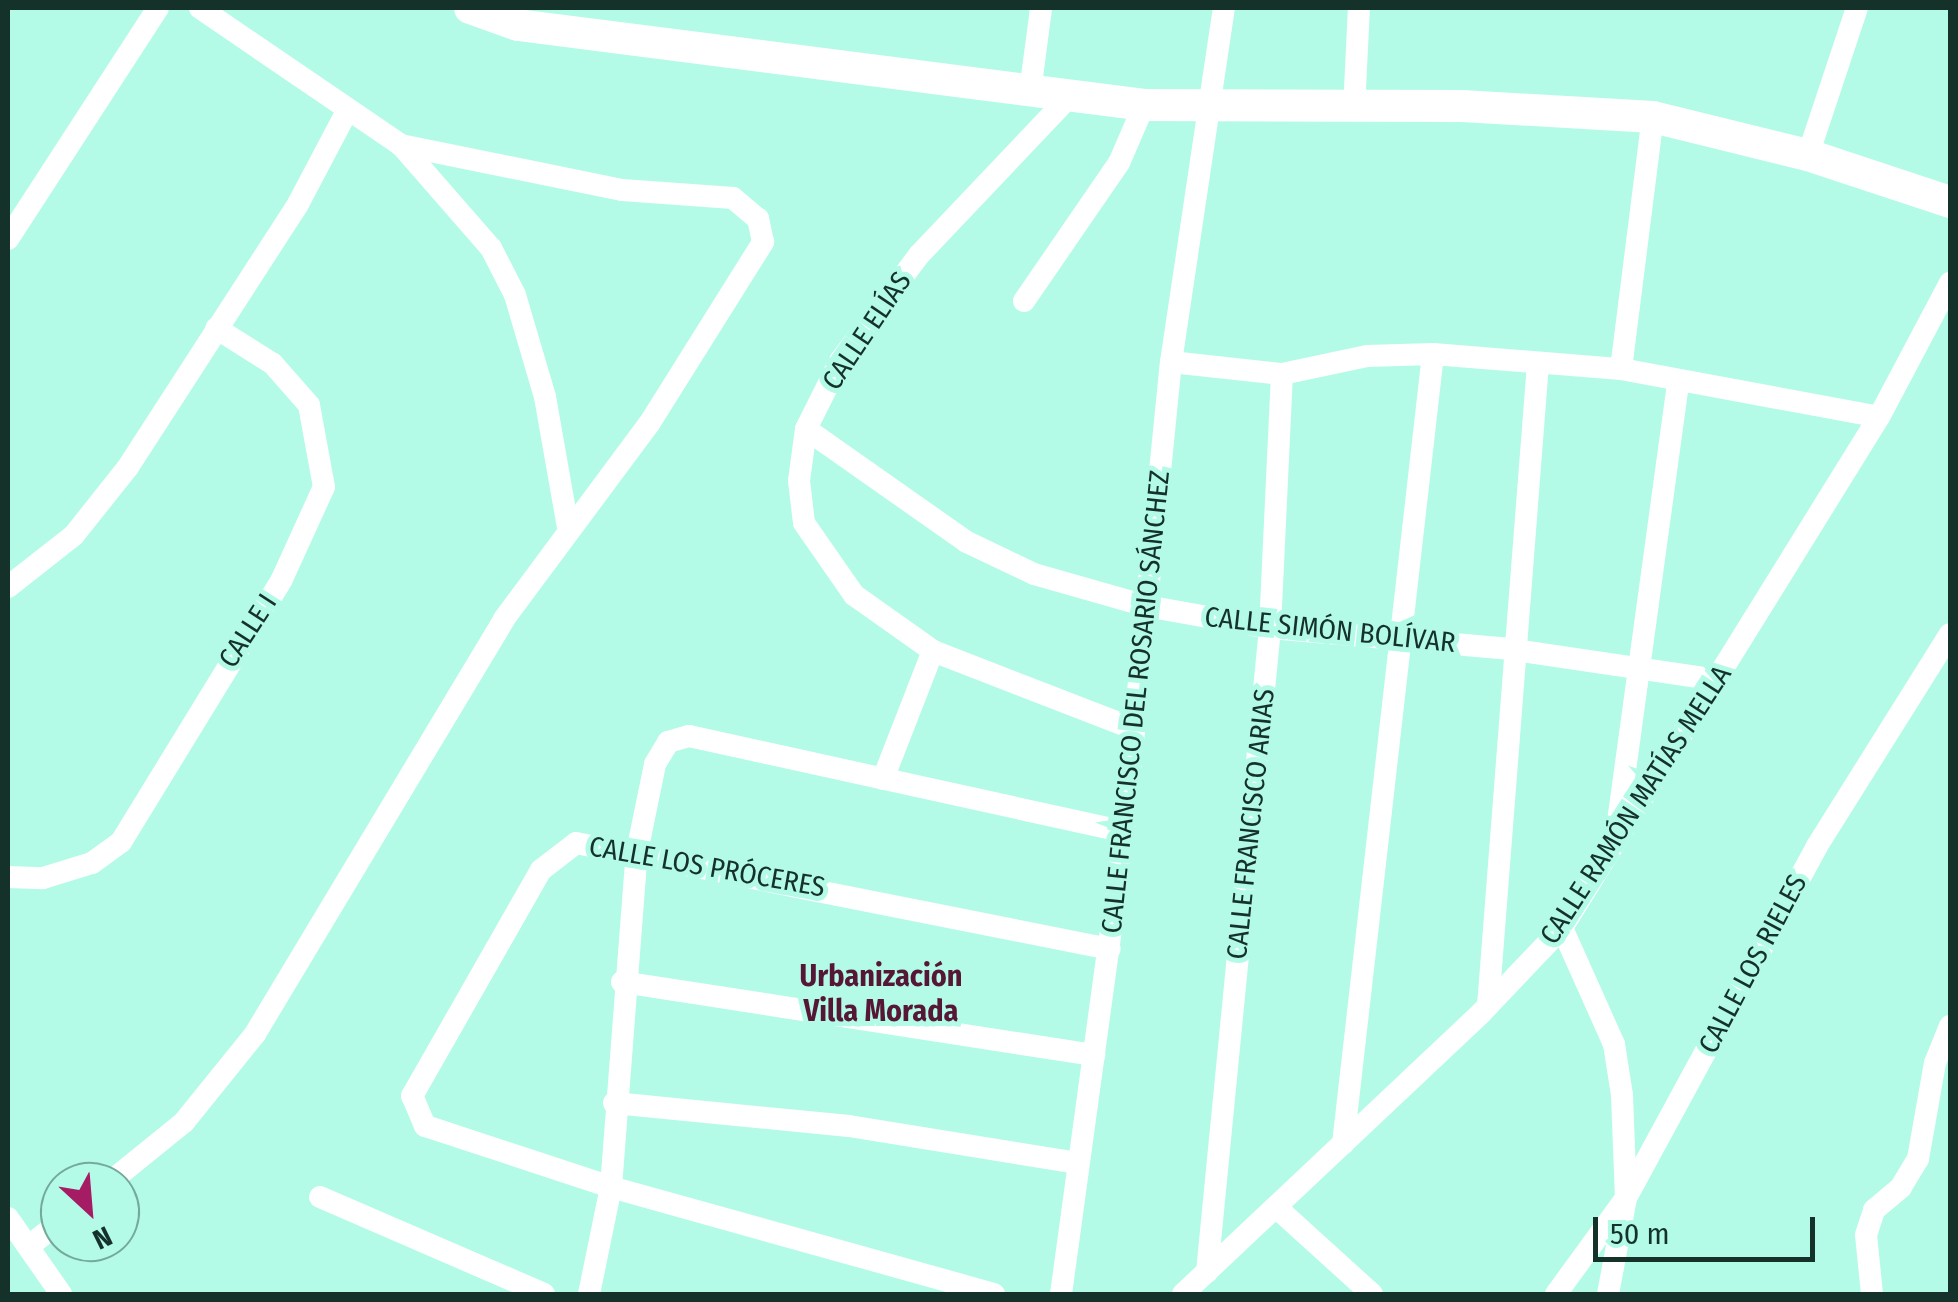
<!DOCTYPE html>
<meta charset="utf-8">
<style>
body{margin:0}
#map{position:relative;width:1958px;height:1302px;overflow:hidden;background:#b4fbe7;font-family:"Fira Sans Condensed",sans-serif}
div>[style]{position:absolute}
.street>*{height:22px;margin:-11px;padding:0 11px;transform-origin:11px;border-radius:11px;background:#fff}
.secondary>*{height:32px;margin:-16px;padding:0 16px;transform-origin:16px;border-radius:16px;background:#fff}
span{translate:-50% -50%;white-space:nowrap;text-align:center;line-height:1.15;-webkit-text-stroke:10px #b4fbe7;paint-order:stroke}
.street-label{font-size:28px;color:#14312a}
.neighbourhood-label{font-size:30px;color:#561635;font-weight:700}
.frame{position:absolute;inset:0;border:10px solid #14312a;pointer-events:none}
.north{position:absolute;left:40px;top:1162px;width:100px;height:100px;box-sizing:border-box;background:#b4fbe7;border:2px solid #74aa9b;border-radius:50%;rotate:154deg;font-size:28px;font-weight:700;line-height:40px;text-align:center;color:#14312a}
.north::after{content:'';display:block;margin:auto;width:35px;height:45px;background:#a51c64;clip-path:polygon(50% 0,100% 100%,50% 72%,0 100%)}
.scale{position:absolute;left:1593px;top:1217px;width:222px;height:45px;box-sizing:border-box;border:5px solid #14312a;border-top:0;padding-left:12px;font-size:30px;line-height:35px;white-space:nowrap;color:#14312a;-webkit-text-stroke:8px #b4fbe7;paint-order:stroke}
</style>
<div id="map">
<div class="street">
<i style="left:200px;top:8px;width:243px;rotate:34.3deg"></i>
<i style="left:401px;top:145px;width:137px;rotate:48.9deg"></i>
<i style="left:491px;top:248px;width:53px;rotate:62.9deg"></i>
<i style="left:515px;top:295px;width:106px;rotate:73.6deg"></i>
<i style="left:545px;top:397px;width:133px;rotate:80deg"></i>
<i style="left:1030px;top:92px;width:85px;rotate:-82.5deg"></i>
<i style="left:1069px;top:97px;width:218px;rotate:133.5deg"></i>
<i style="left:919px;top:255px;width:132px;rotate:126.7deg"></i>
<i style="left:840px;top:361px;width:76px;rotate:116.6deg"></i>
<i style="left:806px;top:429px;width:52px;rotate:97.7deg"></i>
<i style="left:799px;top:481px;width:42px;rotate:83.2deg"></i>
<i style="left:804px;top:523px;width:88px;rotate:55.2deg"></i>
<i style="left:854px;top:595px;width:97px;rotate:35.3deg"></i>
<i style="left:933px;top:651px;width:216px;rotate:21.2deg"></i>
<i style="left:1354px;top:109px;width:101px;rotate:-87.2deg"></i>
<i style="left:1808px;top:155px;width:155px;rotate:-71.6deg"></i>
<i style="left:8px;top:239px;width:275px;rotate:-57deg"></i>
<i style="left:1024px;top:301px;width:168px;rotate:-55.5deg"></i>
<i style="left:1119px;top:163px;width:63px;rotate:-66.7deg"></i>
<i style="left:1171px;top:362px;width:112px;rotate:6.2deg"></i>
<i style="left:1282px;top:374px;width:87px;rotate:-12deg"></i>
<i style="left:1367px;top:356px;width:66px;rotate:-1.7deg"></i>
<i style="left:1433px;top:354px;width:189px;rotate:4.6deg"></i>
<i style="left:1621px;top:369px;width:262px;rotate:10.5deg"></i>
<i style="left:1621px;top:369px;width:254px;rotate:-82.8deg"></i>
<i style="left:806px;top:429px;width:197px;rotate:35.1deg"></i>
<i style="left:967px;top:542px;width:74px;rotate:25.5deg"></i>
<i style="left:1034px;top:574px;width:116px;rotate:15.9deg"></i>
<i style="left:1146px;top:606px;width:126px;rotate:10.1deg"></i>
<i style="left:1270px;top:628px;width:239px;rotate:5deg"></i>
<i style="left:1508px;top:649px;width:213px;rotate:8.4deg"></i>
<i style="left:8px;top:587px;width:84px;rotate:-38.2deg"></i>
<i style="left:74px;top:535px;width:87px;rotate:-51.5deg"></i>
<i style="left:128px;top:467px;width:313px;rotate:-57.1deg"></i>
<i style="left:298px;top:204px;width:107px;rotate:-62.2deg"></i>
<i style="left:883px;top:779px;width:137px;rotate:-68.7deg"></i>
<i style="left:1617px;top:829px;width:452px;rotate:-82.2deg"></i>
<i style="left:8px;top:877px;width:35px;rotate:2deg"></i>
<i style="left:43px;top:878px;width:51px;rotate:-17deg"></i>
<i style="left:92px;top:863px;width:36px;rotate:-36deg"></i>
<i style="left:121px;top:842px;width:308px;rotate:-58.5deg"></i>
<i style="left:282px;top:579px;width:101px;rotate:-65.5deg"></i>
<i style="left:324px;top:487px;width:83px;rotate:-100.4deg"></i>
<i style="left:309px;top:405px;width:55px;rotate:-131.3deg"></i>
<i style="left:273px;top:364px;width:67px;rotate:-147.7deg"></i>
<i style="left:1562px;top:928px;width:127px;rotate:65.9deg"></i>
<i style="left:1614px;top:1044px;width:52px;rotate:81.1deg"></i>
<i style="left:1622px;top:1095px;width:103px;rotate:87.8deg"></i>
<i style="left:1626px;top:1198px;width:98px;rotate:100.6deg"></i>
<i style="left:622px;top:982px;width:478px;rotate:8.8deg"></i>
<i style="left:1488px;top:1006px;width:645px;rotate:-85.55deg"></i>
<i style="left:614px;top:1103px;width:236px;rotate:5.6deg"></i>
<i style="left:849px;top:1126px;width:231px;rotate:9.2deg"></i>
<i style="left:1343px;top:1144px;width:795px;rotate:-83.5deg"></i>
<i style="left:110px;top:1182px;width:95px;rotate:-39deg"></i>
<i style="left:184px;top:1122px;width:113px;rotate:-51.1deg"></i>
<i style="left:255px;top:1034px;width:484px;rotate:-59deg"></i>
<i style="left:504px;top:619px;width:243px;rotate:-53.4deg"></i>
<i style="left:649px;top:424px;width:215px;rotate:-57.9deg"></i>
<i style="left:763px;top:242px;width:24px;rotate:-102deg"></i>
<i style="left:758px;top:219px;width:33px;rotate:-140deg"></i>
<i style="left:733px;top:198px;width:111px;rotate:-175.9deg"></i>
<i style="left:622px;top:190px;width:226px;rotate:-168.5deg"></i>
<i style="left:320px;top:1197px;width:244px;rotate:23.4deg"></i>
<i style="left:1277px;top:1208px;width:128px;rotate:42.2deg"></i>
<i style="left:8px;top:1218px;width:93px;rotate:55.1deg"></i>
<i style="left:29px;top:1246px;width:39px;rotate:-38deg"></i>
<i style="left:1207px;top:1272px;width:647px;rotate:-84.41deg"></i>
<i style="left:1270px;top:628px;width:254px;rotate:-87.3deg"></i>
<i style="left:589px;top:1294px;width:109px;rotate:-78.4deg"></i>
<i style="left:611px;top:1187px;width:336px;rotate:-85.6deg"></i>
<i style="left:637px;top:852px;width:90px;rotate:-78.4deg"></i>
<i style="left:655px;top:764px;width:26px;rotate:-59deg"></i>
<i style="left:668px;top:742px;width:22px;rotate:-16deg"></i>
<i style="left:689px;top:736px;width:445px;rotate:12.4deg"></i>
<i style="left:994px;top:1294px;width:398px;rotate:-164.4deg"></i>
<i style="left:611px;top:1187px;width:196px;rotate:-161.8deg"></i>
<i style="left:425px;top:1126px;width:33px;rotate:-113deg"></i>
<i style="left:412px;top:1096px;width:260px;rotate:-60.3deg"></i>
<i style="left:541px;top:870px;width:44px;rotate:-37.6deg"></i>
<i style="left:576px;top:843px;width:544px;rotate:11.23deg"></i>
<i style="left:1061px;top:1294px;width:466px;rotate:-82.2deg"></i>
<i style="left:1124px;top:832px;width:472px;rotate:-84.3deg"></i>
<i style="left:1171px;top:362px;width:358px;rotate:-81.5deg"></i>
<i style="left:1183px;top:1294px;width:411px;rotate:-43.3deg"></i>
<i style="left:1482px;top:1012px;width:116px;rotate:-46.4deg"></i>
<i style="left:1562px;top:928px;width:601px;rotate:-58.19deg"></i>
<i style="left:1879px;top:417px;width:152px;rotate:-62.1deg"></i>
<i style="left:1556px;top:1294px;width:119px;rotate:-53.9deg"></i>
<i style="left:1626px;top:1198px;width:400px;rotate:-61.5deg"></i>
<i style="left:1817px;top:846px;width:250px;rotate:-57.9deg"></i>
<i style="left:1872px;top:1294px;width:59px;rotate:-95.8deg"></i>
<i style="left:1866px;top:1235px;width:26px;rotate:-72deg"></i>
<i style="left:1874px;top:1210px;width:35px;rotate:-40deg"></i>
<i style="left:1901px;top:1187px;width:33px;rotate:-59deg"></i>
<i style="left:1918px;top:1159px;width:97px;rotate:-80deg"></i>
<i style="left:1935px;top:1063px;width:40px;rotate:-68deg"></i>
</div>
<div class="secondary">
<i style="left:470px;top:8px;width:51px;rotate:19.5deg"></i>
<i style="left:518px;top:25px;width:631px;rotate:7.28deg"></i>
<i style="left:1144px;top:105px;width:318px;rotate:0.2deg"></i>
<i style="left:1462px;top:106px;width:191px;rotate:3.3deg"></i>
<i style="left:1653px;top:117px;width:160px;rotate:13.8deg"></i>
<i style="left:1808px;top:155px;width:150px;rotate:18.3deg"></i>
</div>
<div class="street-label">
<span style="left:867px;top:331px;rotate:-56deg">CALLE ELÍAS</span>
<span style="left:1330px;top:630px;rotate:6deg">CALLE SIMÓN BOLÍVAR</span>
<span style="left:248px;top:631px;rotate:-57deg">CALLE I</span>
<span style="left:1136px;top:702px;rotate:-84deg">CALLE FRANCISCO DEL ROSARIO SÁNCHEZ</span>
<span style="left:1636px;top:805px;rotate:-57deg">CALLE RAMÓN MATÍAS MELLA</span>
<span style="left:1251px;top:824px;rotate:-84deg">CALLE FRANCISCO ARIAS</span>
<span style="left:707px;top:867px;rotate:10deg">CALLE LOS PRÓCERES</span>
<span style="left:1753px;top:964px;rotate:-62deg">CALLE LOS RIELES</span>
</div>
<div class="neighbourhood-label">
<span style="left:881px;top:993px">Urbanización<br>Villa Morada</span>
</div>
<div class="frame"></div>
<div class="north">N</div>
<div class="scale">50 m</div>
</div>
